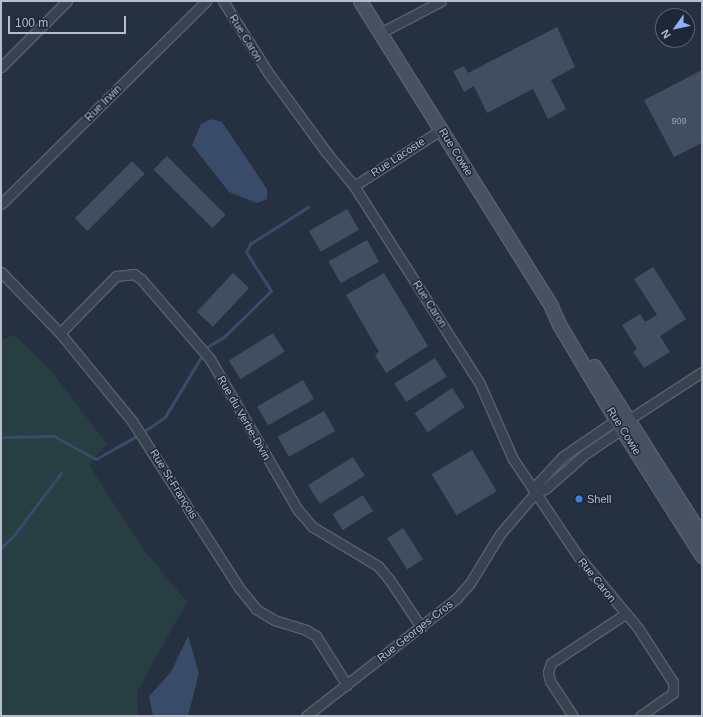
<!DOCTYPE html>
<meta charset="utf-8">
<style>
body{margin:0}
#map{position:relative;width:703px;height:717px;overflow:hidden;background:#253041;font-family:Helvetica,sans-serif}
div>[style]{position:absolute}
.green>*{inset:0;background:#273e42}
.water>*{inset:0;background:#384b69}
.stream>*{height:2.5px;margin:-1.25px;padding:0 1.25px;transform-origin:1.25px;border-radius:1.25px;background:#384b69}
.building>*{inset:0;background:#414e61;transform-origin:0 0}
.roads{filter:drop-shadow(1px 0 #57606e) drop-shadow(-1px 0 #57606e) drop-shadow(0 1px #57606e) drop-shadow(0 -1px #57606e)}
.minor>*{height:9px;margin:-4.5px;padding:0 4.5px;transform-origin:4.5px;border-radius:4.5px;background:#394251}
.secondary>*{height:13px;margin:-6.5px;padding:0 6.5px;transform-origin:6.5px;border-radius:6.5px;background:#475164}
.dots>*{width:11px;height:11px;translate:-50% -50%;box-sizing:border-box;border:2px solid #1e2736;border-radius:50%}
span{translate:-50% -50%;white-space:nowrap;text-align:center;line-height:1.15;-webkit-text-stroke:3px #1e2736;paint-order:stroke}
.number-label{font-size:9px;color:#99a1b0}
.number-label span{-webkit-text-stroke-width:0}
.street-label{font-size:11px;color:#b6bdcb}
.poi-label{font-size:11px;color:#b6bdcb}
.left{translate:0 -50%;text-align:left}
.frame{position:absolute;inset:0;border:2px solid #b6bdcb;pointer-events:none}
.north{position:absolute;left:655px;top:8px;width:40px;height:40px;box-sizing:border-box;background:#1e2736;border:1px solid #5b6372;border-radius:50%;rotate:237deg;font-size:11px;font-weight:700;line-height:16px;text-align:center;color:#b6bdcb}
.north::after{content:'';display:block;margin:auto;width:14px;height:18px;background:#8bb3fb;clip-path:polygon(50% 0,100% 100%,50% 72%,0 100%)}
.scale{position:absolute;left:8px;top:16px;width:118px;height:18px;box-sizing:border-box;border:2px solid #b6bdcb;border-top:0;padding-left:5px;font-size:12px;line-height:14px;white-space:nowrap;color:#b6bdcb;-webkit-text-stroke:3px #1e2736;paint-order:stroke}
</style>
<div id="map">
<div class="green">
<i style="clip-path:polygon(14px 335px,51px 370px,107px 444px,89px 465px,144px 550px,187px 602px,137px 692px,138px 716px,1px 716px,1px 340px)"></i>
</div>
<div class="water">
<i style="clip-path:polygon(211px 119px,222px 122px,267px 189px,267px 199px,257px 203px,229px 192px,192px 145px,201px 124px)"></i>
<i style="clip-path:polygon(188px 636px,199px 673px,188px 716px,153px 716px,149px 696px,171px 672px)"></i>
</div>
<div class="stream">
<i style="left:207px;top:347px;width:21px;rotate:-31deg"></i>
<i style="left:225px;top:336px;width:64px;rotate:-44.4deg"></i>
<i style="left:271px;top:291px;width:46px;rotate:-122.7deg"></i>
<i style="left:246px;top:252px;width:9px;rotate:-63deg"></i>
<i style="left:250px;top:244px;width:69px;rotate:-32.5deg"></i>
<i style="left:146px;top:430px;width:23px;rotate:-34deg"></i>
<i style="left:165px;top:417px;width:68px;rotate:-58.9deg"></i>
<i style="left:1px;top:437px;width:53px;rotate:-1.1deg"></i>
<i style="left:54px;top:436px;width:48px;rotate:28.7deg"></i>
<i style="left:96px;top:459px;width:45px;rotate:-29.4deg"></i>
<i style="left:1px;top:548px;width:20px;rotate:-45deg"></i>
<i style="left:15px;top:534px;width:76px;rotate:-53deg"></i>
</div>
<div class="building">
<i style="clip-path:polygon(557px 27px,575px 67px,551px 80px,566px 109px,548px 119px,533px 89px,487px 113px,474px 86px,464px 92px,453px 71px,464px 66px,468px 73px)"></i>
<i style="clip-path:polygon(702px 70px,702px 143px,674px 157px,644px 100px)"></i>
<i style="left:167px;top:156px;width:83px;height:19px;rotate:45deg"></i>
<i style="left:132px;top:161px;width:18px;height:81px;rotate:45deg"></i>
<i style="left:347px;top:209px;width:24px;height:44px;rotate:60deg"></i>
<i style="left:367px;top:240px;width:25px;height:44px;rotate:61deg"></i>
<i style="clip-path:polygon(653px 267px,686px 319px,660px 336px,670px 352px,644px 368px,633px 352px,637px 349px,622px 325px,640px 314px,645px 322px,657px 315px,634px 279px)"></i>
<i style="left:233px;top:273px;width:22px;height:53px;rotate:43deg"></i>
<i style="clip-path:polygon(384px 273px,428px 346px,386px 373px,375px 355px,379px 352px,346px 295px)"></i>
<i style="left:273px;top:333px;width:22px;height:52px;rotate:58deg"></i>
<i style="left:435px;top:358px;width:22px;height:48px;rotate:58deg"></i>
<i style="left:303px;top:380px;width:22px;height:53px;rotate:60deg"></i>
<i style="left:452px;top:388px;width:23px;height:45px;rotate:56deg"></i>
<i style="left:324px;top:411px;width:23px;height:53px;rotate:61deg"></i>
<i style="left:472px;top:450px;width:48px;height:47px;rotate:59deg"></i>
<i style="left:353px;top:457px;width:22px;height:53px;rotate:58deg"></i>
<i style="left:363px;top:495px;width:19px;height:36px;rotate:58deg"></i>
<i style="left:403px;top:528px;width:37px;height:19px;rotate:57deg"></i>
</div>
<div class="roads">
<div class="minor">
<i style="left:223px;top:1px;width:86px;rotate:57.8deg"></i>
<i style="left:269px;top:74px;width:97px;rotate:53.8deg"></i>
<i style="left:326px;top:152px;width:44px;rotate:50.5deg"></i>
<i style="left:354px;top:186px;width:232px;rotate:57.5deg"></i>
<i style="left:479px;top:382px;width:84px;rotate:66.2deg"></i>
<i style="left:513px;top:459px;width:117px;rotate:56.2deg"></i>
<i style="left:578px;top:556px;width:94px;rotate:50.2deg"></i>
<i style="left:638px;top:628px;width:64px;rotate:57.1deg"></i>
<i style="left:673px;top:682px;width:11px;rotate:90deg"></i>
<i style="left:673px;top:693px;width:40px;rotate:145.1deg"></i>
<i style="left:380px;top:33px;width:69px;rotate:-27.7deg"></i>
<i style="left:1px;top:67px;width:93px;rotate:-45deg"></i>
<i style="left:354px;top:186px;width:105px;rotate:-32.9deg"></i>
<i style="left:1px;top:204px;width:289px;rotate:-44.7deg"></i>
<i style="left:1px;top:272px;width:85px;rotate:46deg"></i>
<i style="left:60px;top:333px;width:114px;rotate:50.7deg"></i>
<i style="left:132px;top:421px;width:200px;rotate:57.3deg"></i>
<i style="left:240px;top:589px;width:26px;rotate:51deg"></i>
<i style="left:256px;top:609px;width:21px;rotate:31deg"></i>
<i style="left:274px;top:620px;width:34px;rotate:17deg"></i>
<i style="left:306px;top:630px;width:12px;rotate:31deg"></i>
<i style="left:316px;top:636px;width:58px;rotate:57.7deg"></i>
<i style="left:60px;top:333px;width:80px;rotate:-45.5deg"></i>
<i style="left:116px;top:276px;width:18px;rotate:-6deg"></i>
<i style="left:134px;top:274px;width:9px;rotate:36deg"></i>
<i style="left:141px;top:279px;width:106px;rotate:49.2deg"></i>
<i style="left:210px;top:359px;width:175px;rotate:59.8deg"></i>
<i style="left:298px;top:510px;width:23px;rotate:49deg"></i>
<i style="left:313px;top:527px;width:76px;rotate:31deg"></i>
<i style="left:378px;top:566px;width:17px;rotate:50deg"></i>
<i style="left:389px;top:579px;width:58px;rotate:56.3deg"></i>
<i style="left:536px;top:492px;width:9px;rotate:-77deg"></i>
<i style="left:538px;top:483px;width:35px;rotate:-47deg"></i>
<i style="left:562px;top:457px;width:65px;rotate:-34.4deg"></i>
<i style="left:616px;top:420px;width:5px"></i>
<i style="left:306px;top:716px;width:190px;rotate:-38deg"></i>
<i style="left:456px;top:599px;width:21px;rotate:-49deg"></i>
<i style="left:470px;top:583px;width:57px;rotate:-58.5deg"></i>
<i style="left:500px;top:534px;width:55px;rotate:-49.4deg"></i>
<i style="left:536px;top:492px;width:9px;rotate:-18deg"></i>
<i style="left:545px;top:489px;width:53px;rotate:-41.2deg"></i>
<i style="left:585px;top:454px;width:45px;rotate:-34deg"></i>
<i style="left:622px;top:429px;width:11px;rotate:-56deg"></i>
<i style="left:628px;top:420px;width:88px;rotate:-33deg"></i>
<i style="left:573px;top:716px;width:42px;rotate:-123.3deg"></i>
<i style="left:550px;top:681px;width:9px;rotate:-103deg"></i>
<i style="left:548px;top:672px;width:9px;rotate:-72deg"></i>
<i style="left:551px;top:663px;width:89px;rotate:-33.5deg"></i>
</div>
<div class="secondary">
<i style="left:360px;top:1px;width:358px;rotate:57.9deg"></i>
<i style="left:550px;top:304px;width:24px;rotate:66deg"></i>
<i style="left:560px;top:326px;width:109px;rotate:59.2deg"></i>
<i style="left:616px;top:420px;width:161px;rotate:57.7deg"></i>
<i style="left:594px;top:366px;width:201px;rotate:57.6deg"></i>
</div>
</div>
<div class="dots">
<i style="left:579px;top:499px;background:#3f7fe0"></i>
</div>
<div class="number-label">
<span style="left:679px;top:121px">909</span>
</div>
<div class="street-label">
<span style="left:246px;top:38px;rotate:58deg">Rue Caron</span>
<span style="left:103px;top:103px;rotate:-45deg">Rue Irwin</span>
<span style="left:456px;top:152px;rotate:58deg">Rue Cowie</span>
<span style="left:398px;top:157px;rotate:-33deg">Rue Lacoste</span>
<span style="left:430px;top:304px;rotate:57deg">Rue Caron</span>
<span style="left:244px;top:418px;rotate:60deg">Rue du Verbe-Divin</span>
<span style="left:624px;top:431px;rotate:58deg">Rue Cowie</span>
<span style="left:174px;top:484px;rotate:58deg">Rue St-François</span>
<span style="left:597px;top:580px;rotate:51deg">Rue Caron</span>
<span style="left:415px;top:631px;rotate:-38deg">Rue Georges-Cros</span>
</div>
<div class="poi-label">
<span class="left" style="left:587px;top:499px">Shell</span>
</div>
<div class="frame"></div>
<div class="north">N</div>
<div class="scale">100 m</div>
</div>
